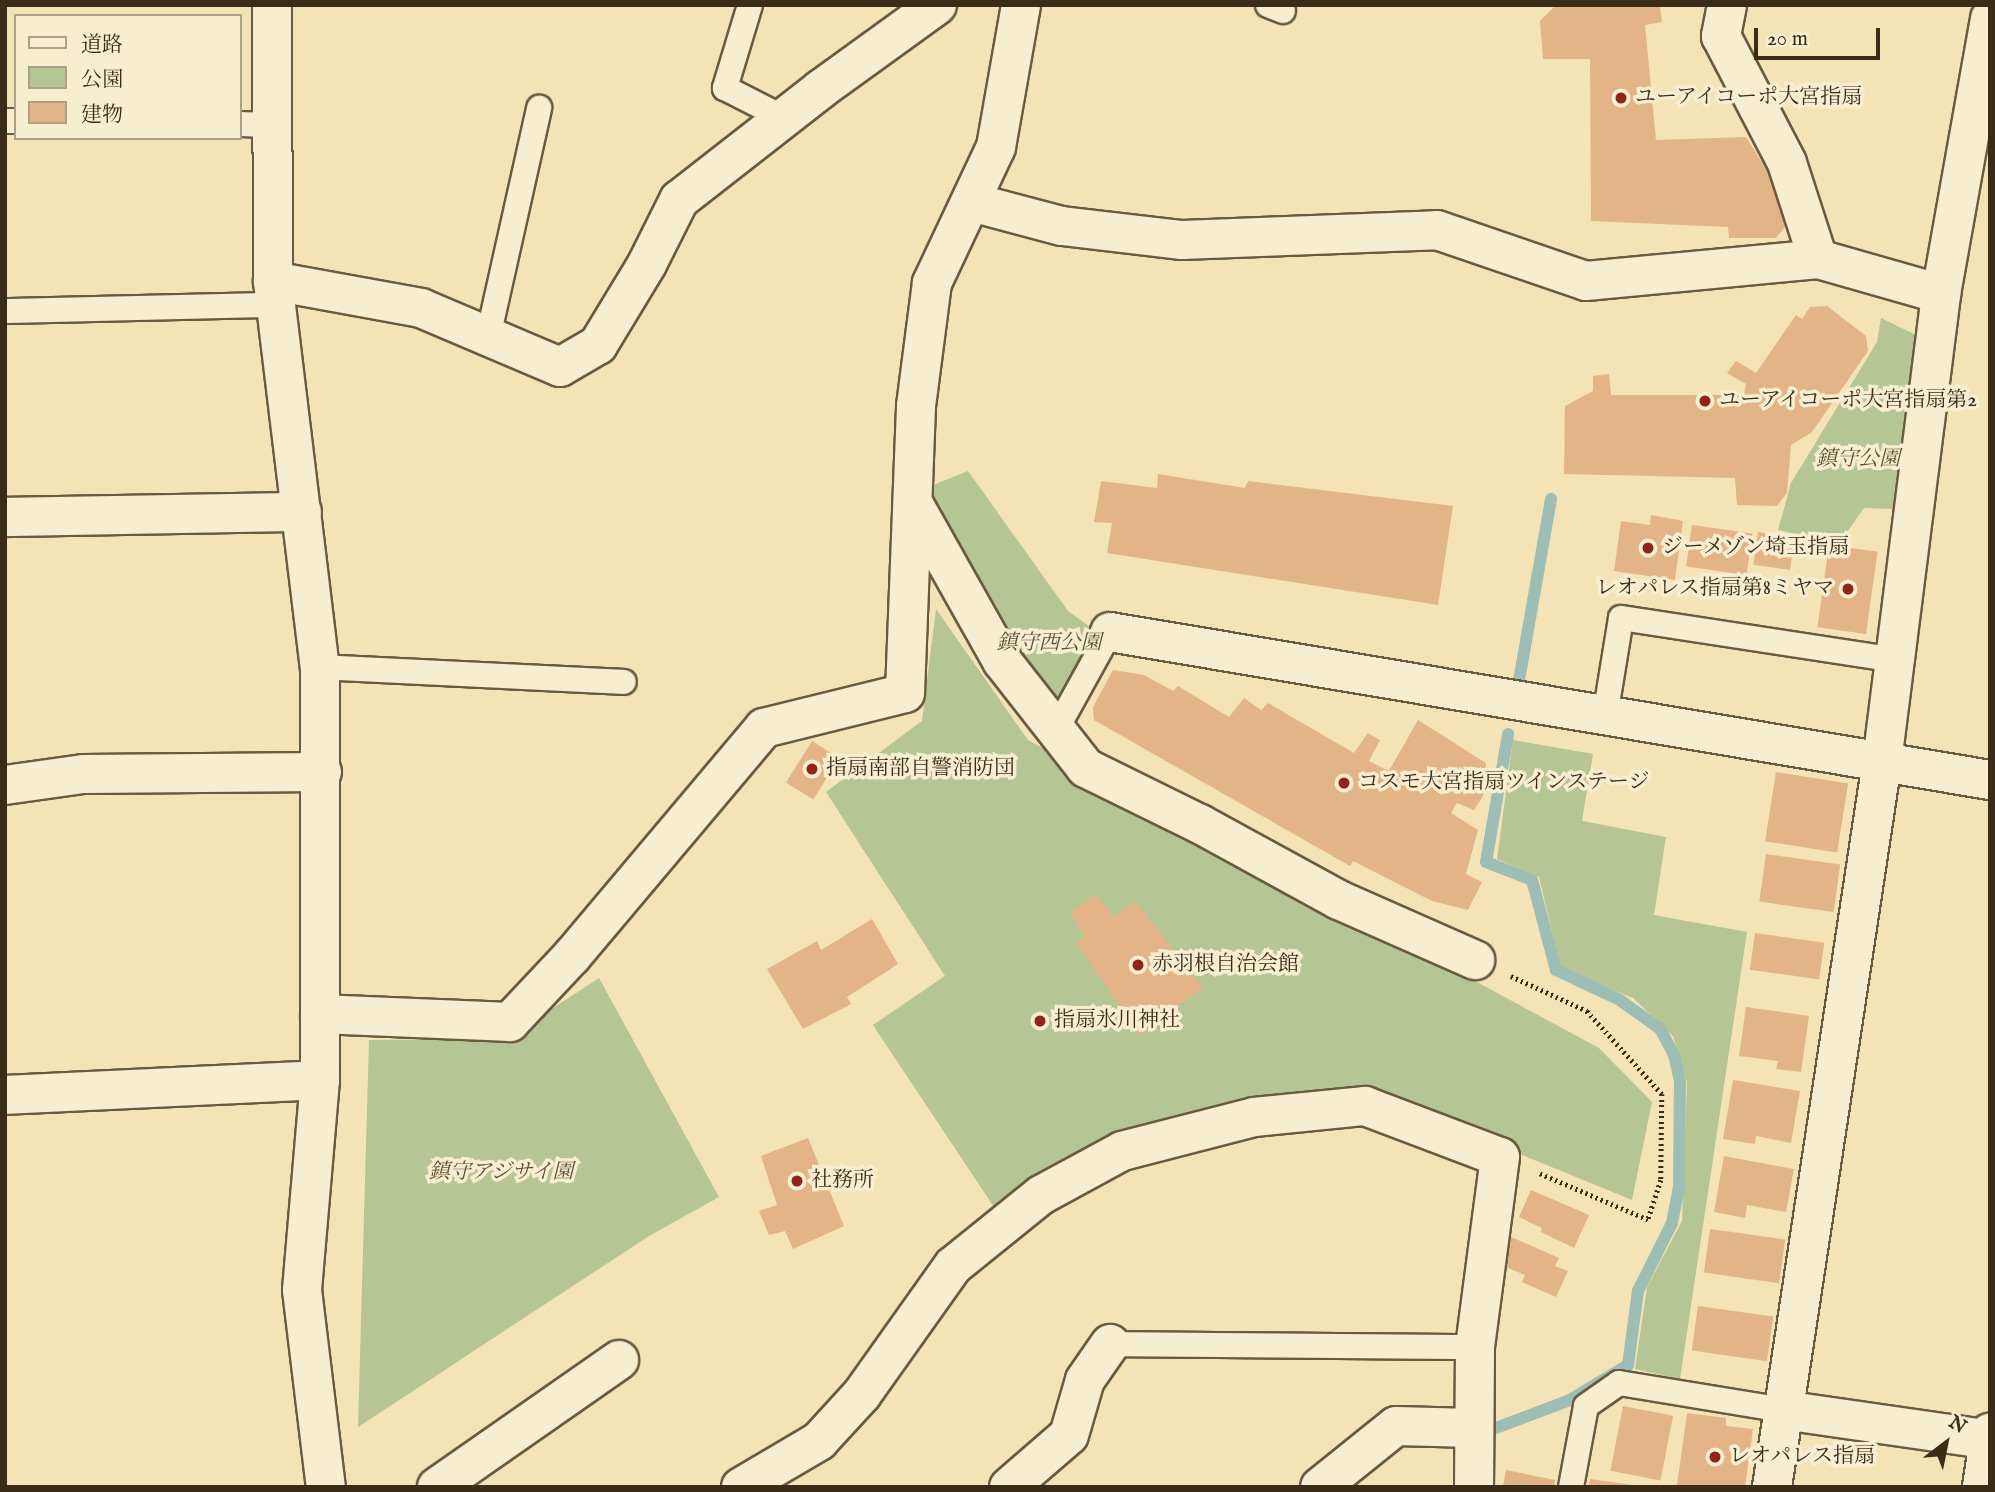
<!DOCTYPE html>
<meta charset="utf-8">
<style>
body{margin:0}
#map{position:relative;width:1995px;height:1492px;overflow:hidden;background:#f3e3b7;font-family:"IM FELL English","Noto Serif JP",serif}
div>[style]{position:absolute}
.green>*{inset:0;background:#b5c593}
.stream>*{height:12px;margin:-6px;padding:0 6px;transform-origin:6px;border-radius:6px;background:#9dbdb5}
.building>*{inset:0;background:#e3b488;transform-origin:0 0}
.path>*{height:4.5px;margin-top:-2.25px;transform-origin:0;background:repeating-linear-gradient(90deg,#3b2c18 0 2px,transparent 0 5.5px)}
.roads{filter:drop-shadow(2px 0 #695a40) drop-shadow(-2px 0 #695a40) drop-shadow(0 2px #695a40) drop-shadow(0 -2px #695a40)}
.service>*{height:24px;margin:-12px;padding:0 12px;transform-origin:12px;border-radius:12px;background:#f7edd0}
.minor>*{height:38px;margin:-19px;padding:0 19px;transform-origin:19px;border-radius:19px;background:#f7edd0}
.dots>*{width:19px;height:19px;translate:-50% -50%;box-sizing:border-box;border:4px solid #f7edd0;border-radius:50%}
span{translate:-50% -50%;white-space:nowrap;text-align:center;line-height:1.15;-webkit-text-stroke:7px #f7edd0;paint-order:stroke}
.poi-label{font-size:21px;color:#3b2c18}
.left{translate:0 -50%;text-align:left}
.right{translate:-100% -50%;text-align:right}
.park-label{font-size:21px;color:#5a5237;font-style:italic}
.frame{position:absolute;inset:0;border:7px solid #3b2c18;pointer-events:none}
.legend{position:absolute;left:14px;top:14px;width:228px;height:126px;box-sizing:border-box;background:#f7edd0;border:2px solid #aca086;margin:0;padding:9px 12px;list-style:none;font-size:21px;color:#3b2c18}
.legend li{display:flex;align-items:center;gap:14px;height:35px}
.legend b{width:35px;border:2px solid #aca086}
.north{position:absolute;left:1911px;top:1408px;width:70px;height:70px;-webkit-text-stroke:5px #f7edd0;paint-order:stroke;rotate:32deg;font-size:19px;font-weight:700;line-height:28px;text-align:center;color:#3b2c18}
.north::after{content:'';display:block;margin:auto;width:24px;height:32px;background:#3b2c18;clip-path:polygon(50% 0,100% 100%,50% 72%,0 100%)}
.scale{position:absolute;left:1754px;top:28px;width:126px;height:32px;box-sizing:border-box;border:4px solid #3b2c18;border-top:0;padding-left:9px;font-size:21px;line-height:24px;white-space:nowrap;color:#3b2c18;-webkit-text-stroke:5px #f7edd0;paint-order:stroke}
</style>
<div id="map">
<div class="green">
<i style="clip-path:polygon(1881px 318px,1922px 338px,1897px 509px,1864px 508px,1839px 543px,1778px 530px,1791px 483px,1877px 342px)"></i>
<i style="clip-path:polygon(968px 471px,1068px 611px,1097px 632px,1056px 709px,1010px 653px,923px 489px)"></i>
<i style="clip-path:polygon(936px 609px,1028px 740px,1599px 1048px,1652px 1102px,1632px 1200px,1361px 1089px,996px 1210px,873px 1025px,945px 976px,826px 792px,922px 721px)"></i>
<i style="clip-path:polygon(1513px 740px,1593px 754px,1582px 821px,1666px 837px,1654px 915px,1747px 932px,1680px 1379px,1635px 1369px,1647px 1287px,1682px 1221px,1687px 1082px,1673px 1036px,1633px 998px,1561px 969px,1539px 877px,1497px 859px)"></i>
<i style="clip-path:polygon(599px 978px,719px 1197px,649px 1236px,358px 1427px,369px 1040px,506px 1039px)"></i>
</div>
<div class="stream">
<i style="left:1517px;top:692px;width:196px;rotate:-80deg"></i>
<i style="left:1488px;top:1431px;width:88px;rotate:-20.7deg"></i>
<i style="left:1570px;top:1400px;width:68px;rotate:-31.1deg"></i>
<i style="left:1628px;top:1365px;width:75px;rotate:-82.3deg"></i>
<i style="left:1638px;top:1291px;width:76px;rotate:-63.4deg"></i>
<i style="left:1672px;top:1223px;width:37px;rotate:-79deg"></i>
<i style="left:1679px;top:1187px;width:106px;rotate:-89.5deg"></i>
<i style="left:1680px;top:1081px;width:27px;rotate:-103deg"></i>
<i style="left:1674px;top:1055px;width:30px;rotate:-118deg"></i>
<i style="left:1660px;top:1029px;width:49px;rotate:-144.1deg"></i>
<i style="left:1620px;top:1000px;width:71px;rotate:-154.9deg"></i>
<i style="left:1556px;top:970px;width:93px;rotate:-104.9deg"></i>
<i style="left:1532px;top:880px;width:49px;rotate:-158.6deg"></i>
<i style="left:1486px;top:862px;width:130px;rotate:-80.2deg"></i>
</div>
<div class="building">
<i style="clip-path:polygon(1556px 5px,1660px 6px,1662px 22px,1645px 25px,1656px 140px,1746px 137px,1770px 175px,1786px 225px,1776px 238px,1729px 238px,1728px 227px,1591px 221px,1590px 59px,1543px 59px,1540px 21px)"></i>
<i style="clip-path:polygon(1827px 306px,1866px 336px,1868px 351px,1812px 432px,1791px 445px,1787px 493px,1777px 506px,1737px 505px,1735px 478px,1564px 474px,1565px 406px,1593px 391px,1593px 376px,1609px 374px,1611px 395px,1744px 395px,1746px 384px,1727px 373px,1736px 361px,1756px 373px,1796px 315px,1802px 319px,1810px 307px)"></i>
<i style="clip-path:polygon(1158px 474px,1245px 488px,1248px 481px,1453px 506px,1438px 605px,1107px 553px,1112px 523px,1094px 522px,1101px 481px,1157px 488px)"></i>
<i style="clip-path:polygon(1651px 515px,1683px 521px,1675px 580px,1614px 571px,1621px 521px,1650px 525px)"></i>
<i style="left:1692px;top:525px;width:61px;height:42px;rotate:8deg"></i>
<i style="left:1758px;top:532px;width:37px;height:33px;rotate:8deg"></i>
<i style="left:1829px;top:545px;width:49px;height:83px;rotate:8deg"></i>
<i style="clip-path:polygon(1113px 670px,1144px 675px,1173px 691px,1178px 686px,1229px 717px,1244px 698px,1261px 710px,1268px 703px,1354px 753px,1368px 733px,1380px 740px,1369px 761px,1389px 771px,1418px 720px,1486px 763px,1483px 796px,1474px 810px,1457px 803px,1451px 813px,1478px 830px,1466px 874px,1482px 882px,1468px 910px,1432px 901px,1353px 861px,1350px 866px,1094px 720px,1093px 707px)"></i>
<i style="left:812px;top:741px;width:32px;height:49px;rotate:32deg"></i>
<i style="left:1776px;top:772px;width:73px;height:70px;rotate:9deg"></i>
<i style="left:1766px;top:854px;width:75px;height:48px;rotate:8deg"></i>
<i style="clip-path:polygon(1097px 894px,1113px 917px,1136px 902px,1203px 988px,1139px 1035px,1076px 942px,1085px 938px,1070px 912px)"></i>
<i style="clip-path:polygon(872px 919px,898px 964px,847px 997px,851px 1004px,803px 1029px,767px 969px,817px 941px,821px 950px)"></i>
<i style="left:1755px;top:933px;width:70px;height:37px;rotate:8deg"></i>
<i style="clip-path:polygon(1746px 1007px,1809px 1016px,1801px 1072px,1776px 1069px,1778px 1061px,1739px 1056px)"></i>
<i style="clip-path:polygon(1733px 1080px,1800px 1091px,1791px 1143px,1756px 1136px,1755px 1144px,1723px 1139px)"></i>
<i style="clip-path:polygon(808px 1138px,844px 1226px,793px 1249px,785px 1231px,769px 1235px,759px 1211px,777px 1205px,761px 1156px)"></i>
<i style="clip-path:polygon(1724px 1156px,1794px 1169px,1786px 1212px,1747px 1205px,1745px 1218px,1714px 1212px)"></i>
<i style="clip-path:polygon(1531px 1190px,1589px 1215px,1574px 1248px,1541px 1232px,1542px 1228px,1519px 1217px)"></i>
<i style="left:1710px;top:1229px;width:76px;height:44px;rotate:8deg"></i>
<i style="clip-path:polygon(1509px 1236px,1559px 1258px,1555px 1266px,1568px 1271px,1556px 1297px,1522px 1282px,1525px 1275px,1497px 1263px)"></i>
<i style="left:1698px;top:1306px;width:76px;height:45px;rotate:8deg"></i>
<i style="left:1623px;top:1406px;width:51px;height:66px;rotate:11deg"></i>
<i style="clip-path:polygon(1687px 1413px,1726px 1418px,1726px 1426px,1753px 1429px,1745px 1487px,1677px 1485px)"></i>
<i style="clip-path:polygon(1506px 1470px,1555px 1480px,1554px 1487px,1503px 1487px)"></i>
<i style="clip-path:polygon(1590px 1479px,1632px 1485px,1632px 1487px,1589px 1487px)"></i>
</div>
<div class="path">
<i style="left:1511px;top:976px;width:84px;rotate:24.7deg"></i>
<i style="left:1587px;top:1011px;width:112px;rotate:47.9deg"></i>
<i style="left:1662px;top:1094px;width:86px;rotate:90.7deg"></i>
<i style="left:1661px;top:1180px;width:42px;rotate:108deg"></i>
<i style="left:1648px;top:1220px;width:120px;rotate:-156.9deg"></i>
</div>
<div class="roads">
<div class="service">
<i style="left:750px;top:5px;width:87px;rotate:106.8deg"></i>
<i style="left:725px;top:88px;width:66px;rotate:27deg"></i>
<i style="left:1268px;top:5px;width:16px;rotate:22deg"></i>
<i style="left:5px;top:121px;width:11px"></i>
<i style="left:240px;top:124px;width:34px;rotate:2deg"></i>
<i style="left:5px;top:311px;width:271px;rotate:-1.3deg"></i>
<i style="left:488px;top:337px;width:235px;rotate:-77.4deg"></i>
<i style="left:320px;top:667px;width:304px;rotate:2.8deg"></i>
<i style="left:1605px;top:716px;width:99px;rotate:-80.7deg"></i>
<i style="left:1621px;top:618px;width:277px;rotate:8.7deg"></i>
<i style="left:1056px;top:730px;width:112px;rotate:-61.1deg"></i>
<i style="left:1110px;top:1344px;width:365px;rotate:0.5deg"></i>
<i style="left:1571px;top:1487px;width:82px;rotate:-79.5deg"></i>
<i style="left:1586px;top:1406px;width:40px;rotate:-34.9deg"></i>
<i style="left:1619px;top:1383px;width:166px;rotate:9.3deg"></i>
</div>
<div class="minor">
<i style="left:272px;top:5px;width:276px;rotate:89.8deg"></i>
<i style="left:273px;top:281px;width:389px;rotate:83.1deg"></i>
<i style="left:320px;top:667px;width:413px;rotate:90deg"></i>
<i style="left:320px;top:1080px;width:211px;rotate:94.9deg"></i>
<i style="left:302px;top:1290px;width:198px;rotate:83.1deg"></i>
<i style="left:1727px;top:5px;width:32px;rotate:101deg"></i>
<i style="left:1721px;top:36px;width:143px;rotate:62.5deg"></i>
<i style="left:1787px;top:163px;width:101px;rotate:72.1deg"></i>
<i style="left:1818px;top:259px;width:128px;rotate:15.9deg"></i>
<i style="left:971px;top:202px;width:94px;rotate:14.8deg"></i>
<i style="left:1062px;top:226px;width:121px;rotate:6.7deg"></i>
<i style="left:1182px;top:240px;width:255px;rotate:-2.2deg"></i>
<i style="left:1437px;top:230px;width:157px;rotate:18.9deg"></i>
<i style="left:1586px;top:281px;width:233px;rotate:-5.4deg"></i>
<i style="left:273px;top:281px;width:150px;rotate:10.3deg"></i>
<i style="left:421px;top:308px;width:151px;rotate:23deg"></i>
<i style="left:560px;top:367px;width:44px;rotate:-30.1deg"></i>
<i style="left:598px;top:345px;width:95px;rotate:-58.8deg"></i>
<i style="left:647px;top:264px;width:72px;rotate:-63.4deg"></i>
<i style="left:679px;top:200px;width:180px;rotate:-38deg"></i>
<i style="left:821px;top:89px;width:143px;rotate:-35.9deg"></i>
<i style="left:913px;top:503px;width:181px;rotate:60.6deg"></i>
<i style="left:1002px;top:661px;width:136px;rotate:51.9deg"></i>
<i style="left:1086px;top:768px;width:127px;rotate:26.2deg"></i>
<i style="left:1200px;top:824px;width:158px;rotate:28.7deg"></i>
<i style="left:1339px;top:900px;width:149px;rotate:23.8deg"></i>
<i style="left:5px;top:517px;width:297px;rotate:-1deg"></i>
<i style="left:1110px;top:632px;width:892px;rotate:9.55deg"></i>
<i style="left:5px;top:785px;width:79px;rotate:-8deg"></i>
<i style="left:83px;top:774px;width:239px;rotate:-0.5deg"></i>
<i style="left:320px;top:1014px;width:190px;rotate:2.4deg"></i>
<i style="left:510px;top:1022px;width:91px;rotate:-46.8deg"></i>
<i style="left:572px;top:956px;width:298px;rotate:-49.9deg"></i>
<i style="left:764px;top:728px;width:145px;rotate:-13.9deg"></i>
<i style="left:905px;top:693px;width:287px;rotate:-87.8deg"></i>
<i style="left:916px;top:406px;width:124px;rotate:-82.6deg"></i>
<i style="left:932px;top:283px;width:150px;rotate:-64.8deg"></i>
<i style="left:996px;top:147px;width:144px;rotate:-80deg"></i>
<i style="left:5px;top:1095px;width:315px;rotate:-2.7deg"></i>
<i style="left:1783px;top:1410px;width:209px;rotate:8.2deg"></i>
<i style="left:437px;top:1487px;width:222px;rotate:-34.9deg"></i>
<i style="left:741px;top:1487px;width:91px;rotate:-30.5deg"></i>
<i style="left:819px;top:1441px;width:64px;rotate:-47.5deg"></i>
<i style="left:862px;top:1394px;width:157px;rotate:-54.6deg"></i>
<i style="left:953px;top:1266px;width:113px;rotate:-38.9deg"></i>
<i style="left:1041px;top:1195px;width:92px;rotate:-28.5deg"></i>
<i style="left:1122px;top:1151px;width:136px;rotate:-14.4deg"></i>
<i style="left:1254px;top:1117px;width:112px;rotate:-5.7deg"></i>
<i style="left:1365px;top:1106px;width:144px;rotate:20.7deg"></i>
<i style="left:1500px;top:1157px;width:192px;rotate:97.5deg"></i>
<i style="left:1475px;top:1347px;width:140px;rotate:90.4deg"></i>
<i style="left:1009px;top:1487px;width:79px;rotate:-40.9deg"></i>
<i style="left:1069px;top:1435px;width:57px;rotate:-73.8deg"></i>
<i style="left:1085px;top:1380px;width:44px;rotate:-55.2deg"></i>
<i style="left:1320px;top:1487px;width:97px;rotate:-38.8deg"></i>
<i style="left:1396px;top:1426px;width:77px;rotate:1.5deg"></i>
<i style="left:1772px;top:1487px;width:733px;rotate:-81.37deg"></i>
<i style="left:1882px;top:762px;width:472px;rotate:-82.8deg"></i>
<i style="left:1941px;top:294px;width:280px;rotate:-79.9deg"></i>
<i style="left:1982px;top:1487px;width:55px;rotate:-81.6deg"></i>
</div>
</div>
<div class="dots">
<i style="left:1621px;top:98px;background:#8f2418"></i>
<i style="left:1705px;top:401px;background:#8f2418"></i>
<i style="left:1648px;top:548px;background:#8f2418"></i>
<i style="left:1848px;top:589px;background:#8f2418"></i>
<i style="left:812px;top:769px;background:#8f2418"></i>
<i style="left:1344px;top:783px;background:#8f2418"></i>
<i style="left:1138px;top:965px;background:#8f2418"></i>
<i style="left:1040px;top:1021px;background:#8f2418"></i>
<i style="left:797px;top:1181px;background:#8f2418"></i>
<i style="left:1715px;top:1457px;background:#8f2418"></i>
</div>
<div class="poi-label">
<span class="left" style="left:1635px;top:98px">ユーアイコーポ大宮指扇</span>
<span class="left" style="left:1719px;top:401px">ユーアイコーポ大宮指扇第2</span>
<span class="left" style="left:1662px;top:548px">ジーメゾン埼玉指扇</span>
<span class="right" style="left:1834px;top:589px">レオパレス指扇第8ミヤマ</span>
<span class="left" style="left:826px;top:769px">指扇南部自警消防団</span>
<span class="left" style="left:1358px;top:783px">コスモ大宮指扇ツインステージ</span>
<span class="left" style="left:1152px;top:965px">赤羽根自治会館</span>
<span class="left" style="left:1054px;top:1021px">指扇氷川神社</span>
<span class="left" style="left:811px;top:1181px">社務所</span>
<span class="left" style="left:1729px;top:1457px">レオパレス指扇</span>
</div>
<div class="park-label">
<span style="left:1858px;top:460px">鎮守公園</span>
<span style="left:1049px;top:644px">鎮守西公園</span>
<span style="left:501px;top:1173px">鎮守アジサイ園</span>
</div>
<div class="frame"></div>
<ul class="legend">
<li><b style="height:9px;background:#f7edd0"></b>道路</li>
<li><b style="height:19px;background:#b5c593"></b>公園</li>
<li><b style="height:19px;background:#e3b488"></b>建物</li>
</ul>
<div class="north">N</div>
<div class="scale">20 m</div>
</div>
